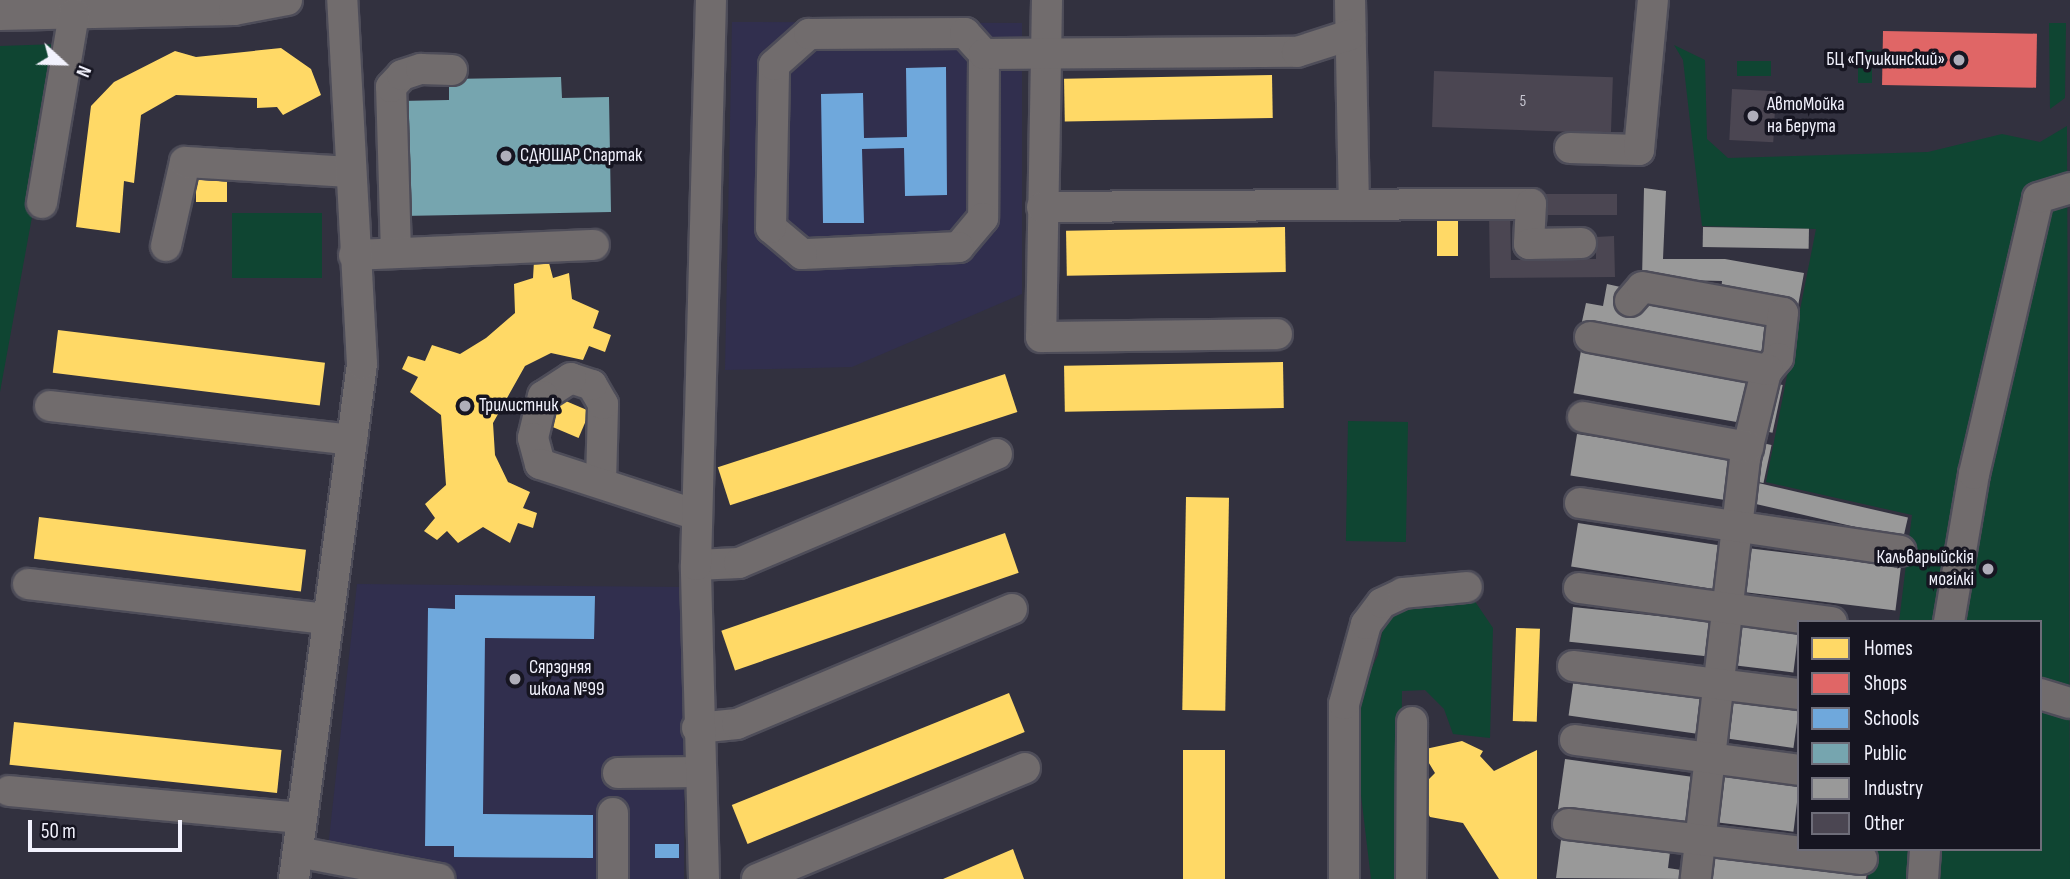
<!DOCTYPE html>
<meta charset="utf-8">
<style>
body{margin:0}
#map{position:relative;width:2070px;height:879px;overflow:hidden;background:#32313f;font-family:"Sofia Sans Condensed",sans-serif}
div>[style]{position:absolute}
.built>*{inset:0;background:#312f4e}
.green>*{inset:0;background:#0f4532;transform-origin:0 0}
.homes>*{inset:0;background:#ffd966;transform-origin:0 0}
.shops>*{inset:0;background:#e06666;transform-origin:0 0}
.schools>*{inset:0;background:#6fa8dc;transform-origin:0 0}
.public>*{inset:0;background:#76a5af}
.industry>*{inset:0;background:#999;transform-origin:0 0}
.building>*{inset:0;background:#4b4652;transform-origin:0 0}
.roads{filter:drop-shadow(2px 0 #4e4d59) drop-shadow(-2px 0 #4e4d59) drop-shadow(0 2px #4e4d59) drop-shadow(0 -2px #4e4d59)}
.minor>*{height:30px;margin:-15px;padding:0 15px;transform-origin:15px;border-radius:15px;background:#716c6d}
.dots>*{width:19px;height:19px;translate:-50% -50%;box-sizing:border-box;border:4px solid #161521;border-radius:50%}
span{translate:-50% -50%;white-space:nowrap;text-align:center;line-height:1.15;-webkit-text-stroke:7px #161521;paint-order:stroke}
.number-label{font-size:16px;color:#c8c7d2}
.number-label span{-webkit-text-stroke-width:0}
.poi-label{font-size:19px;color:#f2f2fd}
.right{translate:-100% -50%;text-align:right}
.left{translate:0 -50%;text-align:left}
.legend{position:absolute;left:1797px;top:620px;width:245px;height:231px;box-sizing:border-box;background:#161521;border:2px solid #6e6d79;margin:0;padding:9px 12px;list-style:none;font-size:21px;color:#f2f2fd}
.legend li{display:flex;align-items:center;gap:14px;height:35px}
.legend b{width:35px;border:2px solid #6e6d79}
.north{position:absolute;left:28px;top:28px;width:70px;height:70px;-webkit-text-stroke:5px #161521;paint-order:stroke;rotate:112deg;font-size:19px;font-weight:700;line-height:28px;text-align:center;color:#f2f2fd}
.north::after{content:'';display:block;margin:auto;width:24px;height:32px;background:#f2f2fd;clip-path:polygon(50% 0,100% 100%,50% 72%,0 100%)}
.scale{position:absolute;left:28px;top:820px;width:154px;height:32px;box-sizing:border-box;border:4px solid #f2f2fd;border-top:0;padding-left:9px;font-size:21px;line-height:24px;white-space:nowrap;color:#f2f2fd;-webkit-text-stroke:5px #161521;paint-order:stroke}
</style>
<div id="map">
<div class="built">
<i style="clip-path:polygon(732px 22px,1022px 23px,1022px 294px,852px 367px,725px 370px)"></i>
<i style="clip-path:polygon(357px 584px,685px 587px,684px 879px,424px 879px,328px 848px)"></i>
</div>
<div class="green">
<i style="clip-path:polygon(2049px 23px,2066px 23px,2065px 98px,2050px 109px)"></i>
<i style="clip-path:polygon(58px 44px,34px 206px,0 392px,0 46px)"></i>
<i style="clip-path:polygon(1674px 45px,1705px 60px,1707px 139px,1728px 158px,1928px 152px,2002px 134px,2040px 142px,2067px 126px,2070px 879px,1868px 879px,1871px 849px,2040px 849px,2040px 622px,1899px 622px,1912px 515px,1766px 482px,1816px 229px,1702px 226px,1683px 60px)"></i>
<i style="left:1858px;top:50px;width:14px;height:33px"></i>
<i style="left:1737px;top:61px;width:34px;height:15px"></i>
<i style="left:322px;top:213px;width:65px;height:90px;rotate:90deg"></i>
<i style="left:1348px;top:421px;width:60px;height:120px;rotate:1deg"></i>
<i style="clip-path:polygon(1472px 597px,1493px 628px,1490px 738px,1453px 734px,1444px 709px,1425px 690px,1402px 691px,1400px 879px,1371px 879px,1351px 711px,1378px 655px,1386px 610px)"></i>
</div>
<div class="homes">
<i style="clip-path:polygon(281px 48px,311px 69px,321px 95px,283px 115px,277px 107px,257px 108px,257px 98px,176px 95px,141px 115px,134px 183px,124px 181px,120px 233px,76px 227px,91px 106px,114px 82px,175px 51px,196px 57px)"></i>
<i style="left:1272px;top:75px;width:43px;height:208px;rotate:89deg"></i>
<i style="left:227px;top:179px;width:23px;height:31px;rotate:90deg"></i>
<i style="left:1437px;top:221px;width:21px;height:35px"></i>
<i style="left:1285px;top:227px;width:45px;height:219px;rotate:89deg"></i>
<i style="clip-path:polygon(534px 261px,549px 263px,553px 278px,569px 273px,572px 299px,599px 311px,593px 328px,611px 335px,605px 352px,589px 346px,583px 360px,551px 353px,525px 366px,493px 423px,495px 455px,508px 482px,530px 492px,523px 508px,537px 513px,533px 528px,518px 523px,510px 543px,483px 527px,458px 543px,447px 531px,437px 540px,424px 531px,435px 518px,425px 504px,446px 485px,441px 415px,410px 392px,418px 377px,402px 369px,408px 356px,425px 361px,432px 345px,460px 354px,486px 338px,515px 313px,514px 284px,533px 278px)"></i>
<i style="left:58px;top:330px;width:269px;height:43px;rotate:7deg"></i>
<i style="left:1283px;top:362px;width:46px;height:219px;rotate:89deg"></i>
<i style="left:1005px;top:374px;width:40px;height:302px;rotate:72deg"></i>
<i style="left:554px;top:396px;width:39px;height:29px;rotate:23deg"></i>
<i style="left:1186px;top:497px;width:43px;height:213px;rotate:1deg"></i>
<i style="left:39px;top:517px;width:269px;height:42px;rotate:7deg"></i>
<i style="left:1005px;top:533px;width:42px;height:300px;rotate:71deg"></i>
<i style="left:1516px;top:628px;width:24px;height:93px;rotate:2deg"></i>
<i style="left:1009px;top:693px;width:42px;height:299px;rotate:68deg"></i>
<i style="left:14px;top:722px;width:269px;height:43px;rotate:6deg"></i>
<i style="clip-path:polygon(1462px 741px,1483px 751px,1480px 756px,1494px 771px,1537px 750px,1537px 879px,1499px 879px,1463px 823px,1430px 817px,1421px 801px,1423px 785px,1435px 773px,1421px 750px)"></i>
<i style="left:1183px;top:750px;width:42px;height:129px"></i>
<i style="clip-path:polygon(1013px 849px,1024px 879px,943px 879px)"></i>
</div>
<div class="shops">
<i style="left:1883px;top:31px;width:154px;height:54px;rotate:1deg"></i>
</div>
<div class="schools">
<i style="clip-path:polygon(946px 67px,947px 195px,905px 196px,904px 148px,862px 149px,864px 223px,823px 223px,821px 94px,863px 93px,864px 138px,907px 137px,906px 68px)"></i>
<i style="clip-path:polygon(455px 595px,595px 596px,594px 639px,485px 638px,483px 814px,593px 815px,593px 858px,454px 857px,454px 846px,425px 846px,428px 608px,455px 609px)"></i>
<i style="left:655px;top:844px;width:24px;height:14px"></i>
</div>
<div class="public">
<i style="clip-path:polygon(561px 77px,562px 98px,609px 97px,611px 212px,402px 216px,400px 101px,449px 100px,449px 79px)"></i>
</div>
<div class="industry">
<i style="clip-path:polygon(1644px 188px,1666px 191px,1663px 259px,1725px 259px,1804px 273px,1798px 306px,1721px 292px,1722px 281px,1642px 279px)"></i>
<i style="left:1703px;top:227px;width:106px;height:20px;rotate:1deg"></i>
<i style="clip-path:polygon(1607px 284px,1625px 288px,1621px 311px,1638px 313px,1643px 292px,1777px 317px,1769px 360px,1581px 326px,1586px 303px,1603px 306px)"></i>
<i style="left:1582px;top:345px;width:180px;height:49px;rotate:10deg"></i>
<i style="left:1769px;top:382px;width:14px;height:49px;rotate:12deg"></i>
<i style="left:1577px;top:434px;width:163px;height:42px;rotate:9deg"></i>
<i style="left:1753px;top:441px;width:19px;height:39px;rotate:12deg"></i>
<i style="left:1754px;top:482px;width:158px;height:21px;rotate:13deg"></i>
<i style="left:1578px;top:523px;width:149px;height:44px;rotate:9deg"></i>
<i style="left:1747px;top:548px;width:155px;height:44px;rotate:7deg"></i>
<i style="left:1573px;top:607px;width:145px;height:35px;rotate:6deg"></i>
<i style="left:1735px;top:623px;width:64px;height:42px;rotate:7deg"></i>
<i style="left:1574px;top:677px;width:135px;height:39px;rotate:8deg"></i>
<i style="left:1726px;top:696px;width:74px;height:42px;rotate:8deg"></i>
<i style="left:1565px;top:759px;width:135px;height:51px;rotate:8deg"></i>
<i style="left:1718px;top:773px;width:82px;height:49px;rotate:7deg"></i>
<i style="clip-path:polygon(1561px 840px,1670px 852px,1668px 868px,1688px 871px,1687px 879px,1556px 878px)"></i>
<i style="clip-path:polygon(1710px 851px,1867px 872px,1866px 879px,1706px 879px)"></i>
</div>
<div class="building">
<i style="left:1434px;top:71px;width:179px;height:56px;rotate:2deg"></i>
<i style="left:1732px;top:89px;width:44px;height:51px;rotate:3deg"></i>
<i style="left:1545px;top:194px;width:72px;height:21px"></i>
<i style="clip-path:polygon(1510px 209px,1511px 260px,1596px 259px,1596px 237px,1614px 236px,1615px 277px,1490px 278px,1489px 210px)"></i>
</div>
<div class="roads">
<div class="minor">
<i style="left:1047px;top:0;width:337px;rotate:91deg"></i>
<i style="left:1041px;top:337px;width:236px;rotate:-0.7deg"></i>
<i style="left:1350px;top:0;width:205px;rotate:88.9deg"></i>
<i style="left:0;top:15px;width:234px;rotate:-1.2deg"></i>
<i style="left:234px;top:10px;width:54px;rotate:-10.7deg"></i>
<i style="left:984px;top:54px;width:164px;rotate:90.3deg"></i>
<i style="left:983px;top:218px;width:38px;rotate:130deg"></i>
<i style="left:959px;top:247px;width:157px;rotate:177.4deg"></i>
<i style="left:802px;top:254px;width:40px;rotate:-140deg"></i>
<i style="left:771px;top:228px;width:163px;rotate:-88.9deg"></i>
<i style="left:774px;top:65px;width:47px;rotate:-41.5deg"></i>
<i style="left:809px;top:34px;width:156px;rotate:-0.4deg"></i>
<i style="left:965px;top:33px;width:28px;rotate:48deg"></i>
<i style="left:984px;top:54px;width:313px;rotate:-0.4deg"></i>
<i style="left:1297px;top:52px;width:56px;rotate:-17.8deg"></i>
<i style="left:1570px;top:148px;width:69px;rotate:1.7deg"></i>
<i style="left:1639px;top:150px;width:151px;rotate:-84.7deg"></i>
<i style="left:42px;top:203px;width:192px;rotate:-80.4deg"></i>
<i style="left:1042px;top:207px;width:489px;rotate:-0.4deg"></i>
<i style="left:1531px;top:204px;width:40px;rotate:92.9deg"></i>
<i style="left:1529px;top:244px;width:52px;rotate:-1.1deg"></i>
<i style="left:166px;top:246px;width:86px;rotate:-77.3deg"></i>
<i style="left:185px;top:162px;width:162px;rotate:3.5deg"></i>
<i style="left:396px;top:253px;width:166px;rotate:-91.7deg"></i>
<i style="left:391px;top:87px;width:16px;rotate:-47deg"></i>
<i style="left:402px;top:75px;width:20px;rotate:-18deg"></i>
<i style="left:421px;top:69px;width:31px;rotate:2deg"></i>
<i style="left:354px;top:255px;width:240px;rotate:-2.4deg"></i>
<i style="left:1630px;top:301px;width:18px;rotate:-49deg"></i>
<i style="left:1642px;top:287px;width:143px;rotate:10.4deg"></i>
<i style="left:1783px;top:313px;width:45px;rotate:96.3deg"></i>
<i style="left:1778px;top:358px;width:18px;rotate:131deg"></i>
<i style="left:1766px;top:372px;width:89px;rotate:103.6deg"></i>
<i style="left:1745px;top:459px;width:423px;rotate:96.7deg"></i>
<i style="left:1590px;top:337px;width:181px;rotate:10.5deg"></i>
<i style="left:50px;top:406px;width:304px;rotate:6.4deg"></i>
<i style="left:1583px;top:417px;width:168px;rotate:10.3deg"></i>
<i style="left:601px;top:483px;width:79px;rotate:-88.5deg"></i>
<i style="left:603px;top:404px;width:22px;rotate:-120deg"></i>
<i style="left:592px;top:385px;width:22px;rotate:-162deg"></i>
<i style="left:571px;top:378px;width:33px;rotate:147deg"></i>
<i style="left:543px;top:396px;width:43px;rotate:103.4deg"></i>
<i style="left:533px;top:438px;width:27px;rotate:75deg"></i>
<i style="left:540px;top:464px;width:165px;rotate:18deg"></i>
<i style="left:1580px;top:503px;width:324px;rotate:8.5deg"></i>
<i style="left:696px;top:565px;width:43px;rotate:-2.7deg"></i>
<i style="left:739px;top:563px;width:280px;rotate:-22.9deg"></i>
<i style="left:28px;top:584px;width:302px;rotate:6.7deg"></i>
<i style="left:1579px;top:588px;width:255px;rotate:7.7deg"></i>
<i style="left:1949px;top:622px;width:150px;rotate:-80.4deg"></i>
<i style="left:1974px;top:474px;width:283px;rotate:-76.9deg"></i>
<i style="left:2038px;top:198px;width:34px;rotate:-17deg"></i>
<i style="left:1573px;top:666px;width:228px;rotate:7.1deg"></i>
<i style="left:2040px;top:694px;width:31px;rotate:17deg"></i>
<i style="left:697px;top:728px;width:40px;rotate:-5.7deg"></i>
<i style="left:737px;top:724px;width:298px;rotate:-22.7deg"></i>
<i style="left:1575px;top:740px;width:226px;rotate:7.6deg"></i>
<i style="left:618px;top:773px;width:81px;rotate:-0.7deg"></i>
<i style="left:9px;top:791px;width:294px;rotate:5.3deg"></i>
<i style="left:1568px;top:824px;width:296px;rotate:6.8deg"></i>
<i style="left:298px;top:852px;width:144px;rotate:10.8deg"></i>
<i style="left:294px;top:879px;width:519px;rotate:-82.48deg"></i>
<i style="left:362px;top:364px;width:365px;rotate:-93.1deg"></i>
<i style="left:613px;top:879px;width:66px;rotate:-90deg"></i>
<i style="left:704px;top:879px;width:314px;rotate:-91.5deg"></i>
<i style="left:696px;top:565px;width:565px;rotate:-88.48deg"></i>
<i style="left:757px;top:879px;width:290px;rotate:-22.5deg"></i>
<i style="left:1344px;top:879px;width:175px;rotate:-90deg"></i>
<i style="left:1344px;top:704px;width:83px;rotate:-74.6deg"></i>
<i style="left:1366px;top:624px;width:26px;rotate:-53deg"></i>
<i style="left:1382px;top:603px;width:23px;rotate:-25deg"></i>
<i style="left:1403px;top:593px;width:64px;rotate:-5.4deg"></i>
<i style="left:1411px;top:879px;width:157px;rotate:-89.6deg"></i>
<i style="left:1923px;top:879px;width:30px;rotate:-86deg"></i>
</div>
</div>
<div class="dots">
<i style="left:1959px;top:60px;background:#afaeba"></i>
<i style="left:1753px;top:116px;background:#afaeba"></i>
<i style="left:506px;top:156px;background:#afaeba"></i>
<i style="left:465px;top:406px;background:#afaeba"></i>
<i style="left:1988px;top:569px;background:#afaeba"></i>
<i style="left:515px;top:679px;background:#afaeba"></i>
</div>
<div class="number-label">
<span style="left:1523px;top:102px">5</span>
</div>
<div class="poi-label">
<span class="right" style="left:1945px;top:60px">БЦ «Пушкинский»</span>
<span class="left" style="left:1767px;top:116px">АвтоМойка<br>на Берута</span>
<span class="left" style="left:520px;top:156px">СДЮШАР Спартак</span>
<span class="left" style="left:479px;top:406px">Трилистник</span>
<span class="right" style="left:1974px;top:569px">Кальварыйскія<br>могілкі</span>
<span class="left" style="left:529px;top:679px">Сярэдняя<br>школа №99</span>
</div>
<ul class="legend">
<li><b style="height:19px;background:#ffd966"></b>Homes</li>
<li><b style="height:19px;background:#e06666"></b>Shops</li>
<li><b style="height:19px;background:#6fa8dc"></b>Schools</li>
<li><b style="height:19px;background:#76a5af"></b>Public</li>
<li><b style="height:19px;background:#999"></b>Industry</li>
<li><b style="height:19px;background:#4b4652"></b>Other</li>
</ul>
<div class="north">N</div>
<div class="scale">50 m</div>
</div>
